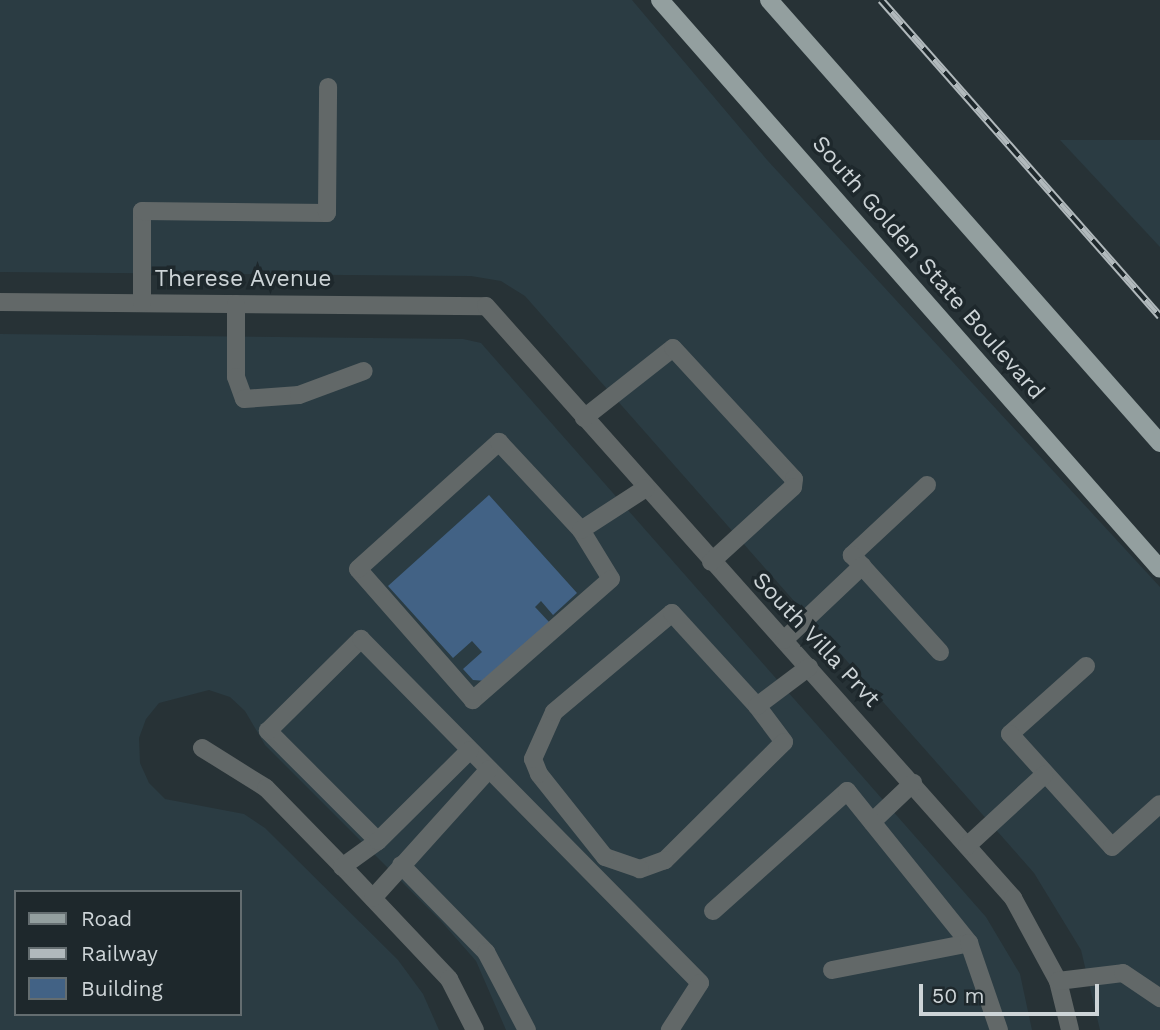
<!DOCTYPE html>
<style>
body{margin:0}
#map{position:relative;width:1160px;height:1030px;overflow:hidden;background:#273236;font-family:"Work Sans",sans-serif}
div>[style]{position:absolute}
.built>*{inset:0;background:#2b3c43}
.building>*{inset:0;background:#426285}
.minor>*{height:18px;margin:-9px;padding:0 9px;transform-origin:9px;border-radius:9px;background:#626868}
.major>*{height:18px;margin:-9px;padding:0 9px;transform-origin:9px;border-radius:9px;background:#939f9f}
.rail>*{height:8px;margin-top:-4px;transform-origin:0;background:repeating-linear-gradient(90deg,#1e282c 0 16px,#b1b9bc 0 32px);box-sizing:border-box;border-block:2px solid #b1b9bc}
span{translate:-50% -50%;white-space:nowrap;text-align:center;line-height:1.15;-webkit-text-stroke:7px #1e282c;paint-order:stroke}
.street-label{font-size:23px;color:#cdd4d7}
.legend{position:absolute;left:14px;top:890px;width:228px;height:126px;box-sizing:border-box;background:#1e282c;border:2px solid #646d70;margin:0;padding:9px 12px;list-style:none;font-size:21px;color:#cdd4d7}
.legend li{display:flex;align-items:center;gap:14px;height:35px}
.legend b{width:35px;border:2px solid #646d70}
.scale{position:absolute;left:919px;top:984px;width:180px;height:32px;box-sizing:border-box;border:4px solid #cdd4d7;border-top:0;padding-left:9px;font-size:21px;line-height:24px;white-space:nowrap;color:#cdd4d7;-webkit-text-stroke:5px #1e282c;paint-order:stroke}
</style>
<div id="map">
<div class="built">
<i style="clip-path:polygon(0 0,632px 0,768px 161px,1160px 587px,1160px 1030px,1100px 1030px,1081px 950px,1034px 873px,525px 296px,501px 281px,471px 276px,0 272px)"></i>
<i style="clip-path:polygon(1060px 140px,1160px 140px,1160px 247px)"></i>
<i style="clip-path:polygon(evenodd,0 334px,463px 339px,481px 343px,986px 917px,1020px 974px,1032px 1030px,506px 1030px,476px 961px,440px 920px,265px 745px,245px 711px,230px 697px,209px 690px,159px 703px,146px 719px,139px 738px,140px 763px,149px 783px,165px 799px,244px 814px,265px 828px,398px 960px,423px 994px,439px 1030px,0 1030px,0 334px,16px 892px,240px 892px,240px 1014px,16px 1014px,16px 892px)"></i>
</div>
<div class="building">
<i style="clip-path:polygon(489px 495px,577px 593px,553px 615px,541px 601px,535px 607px,550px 623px,486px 681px,473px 680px,463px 669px,482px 652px,472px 641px,453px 658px,388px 586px)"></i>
</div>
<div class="minor">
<i style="left:0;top:302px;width:486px;rotate:0.5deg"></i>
<i style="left:486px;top:306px;width:793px;rotate:48.32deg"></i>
<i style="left:1013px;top:898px;width:94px;rotate:61.5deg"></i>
<i style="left:1058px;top:981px;width:50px;rotate:76.2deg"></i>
<i style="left:142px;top:303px;width:92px;rotate:-90deg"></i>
<i style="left:142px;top:211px;width:185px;rotate:0.6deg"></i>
<i style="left:327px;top:213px;width:126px;rotate:-89.5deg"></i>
<i style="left:236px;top:304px;width:73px;rotate:90deg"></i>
<i style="left:236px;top:377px;width:23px;rotate:70deg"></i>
<i style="left:244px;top:399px;width:55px;rotate:-4.2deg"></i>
<i style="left:299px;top:395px;width:69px;rotate:-20.3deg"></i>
<i style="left:584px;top:418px;width:113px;rotate:-38.2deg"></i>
<i style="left:673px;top:348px;width:178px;rotate:47.3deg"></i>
<i style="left:794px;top:479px;width:8px;rotate:97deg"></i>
<i style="left:793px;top:487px;width:111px;rotate:137.6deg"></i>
<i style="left:927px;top:485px;width:103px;rotate:137deg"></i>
<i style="left:852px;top:555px;width:131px;rotate:47.8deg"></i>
<i style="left:581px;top:530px;width:57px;rotate:58.5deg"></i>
<i style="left:611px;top:579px;width:184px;rotate:138.8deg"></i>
<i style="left:473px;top:700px;width:174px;rotate:-131.3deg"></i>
<i style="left:358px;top:569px;width:190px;rotate:-42deg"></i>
<i style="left:499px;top:442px;width:120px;rotate:47deg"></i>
<i style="left:581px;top:530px;width:77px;rotate:-32.9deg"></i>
<i style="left:784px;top:640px;width:108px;rotate:-43.5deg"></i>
<i style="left:1086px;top:666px;width:102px;rotate:138.2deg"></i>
<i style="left:1010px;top:734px;width:152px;rotate:47.9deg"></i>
<i style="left:1112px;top:847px;width:64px;rotate:-41.9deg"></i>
<i style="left:757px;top:706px;width:45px;rotate:53.1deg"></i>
<i style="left:784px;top:742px;width:168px;rotate:135.2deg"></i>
<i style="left:665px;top:860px;width:27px;rotate:160deg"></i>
<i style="left:640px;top:869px;width:37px;rotate:-161deg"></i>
<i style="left:605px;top:857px;width:106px;rotate:-128.5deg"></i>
<i style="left:539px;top:774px;width:16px;rotate:-112deg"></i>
<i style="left:533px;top:759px;width:51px;rotate:-65.9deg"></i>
<i style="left:554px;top:712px;width:154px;rotate:-40deg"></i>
<i style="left:672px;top:613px;width:126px;rotate:47.6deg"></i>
<i style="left:757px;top:706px;width:65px;rotate:-36.9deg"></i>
<i style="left:202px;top:748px;width:75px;rotate:32deg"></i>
<i style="left:266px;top:788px;width:115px;rotate:45.7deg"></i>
<i style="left:346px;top:870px;width:150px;rotate:46.6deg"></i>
<i style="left:449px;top:979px;width:57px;rotate:63deg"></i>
<i style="left:872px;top:822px;width:57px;rotate:-43.6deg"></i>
<i style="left:378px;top:841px;width:156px;rotate:-135deg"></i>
<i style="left:268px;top:731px;width:131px;rotate:-44.7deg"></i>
<i style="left:361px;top:639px;width:483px;rotate:45.4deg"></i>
<i style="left:700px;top:983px;width:56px;rotate:122.6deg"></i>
<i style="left:967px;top:846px;width:105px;rotate:-42.7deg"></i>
<i style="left:401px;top:865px;width:122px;rotate:45.7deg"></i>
<i style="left:486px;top:952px;width:88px;rotate:62.3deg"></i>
<i style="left:342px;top:867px;width:44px;rotate:-35.8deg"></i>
<i style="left:378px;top:841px;width:129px;rotate:-44.7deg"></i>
<i style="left:373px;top:898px;width:173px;rotate:-48deg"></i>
<i style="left:713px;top:911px;width:180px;rotate:-41.8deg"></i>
<i style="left:847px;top:791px;width:195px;rotate:51.2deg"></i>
<i style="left:832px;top:970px;width:140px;rotate:-11.1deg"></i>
<i style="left:969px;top:943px;width:92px;rotate:71deg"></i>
<i style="left:1058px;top:981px;width:65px;rotate:-7deg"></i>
<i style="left:1123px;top:973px;width:45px;rotate:34deg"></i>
</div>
<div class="major">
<i style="left:660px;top:0;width:757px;rotate:48.69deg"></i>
<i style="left:769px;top:0;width:591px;rotate:48.57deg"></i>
</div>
<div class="rail">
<i style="left:881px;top:0;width:422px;rotate:48.6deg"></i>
</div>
<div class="street-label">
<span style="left:928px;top:268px;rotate:49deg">South Golden State Boulevard</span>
<span style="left:243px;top:279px">Therese Avenue</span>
<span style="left:816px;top:640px;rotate:47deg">South Villa Prvt</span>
</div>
<ul class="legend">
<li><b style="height:9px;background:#939f9f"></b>Road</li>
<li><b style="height:9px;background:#b1b9bc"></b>Railway</li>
<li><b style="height:19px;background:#426285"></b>Building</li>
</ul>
<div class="scale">50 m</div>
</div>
